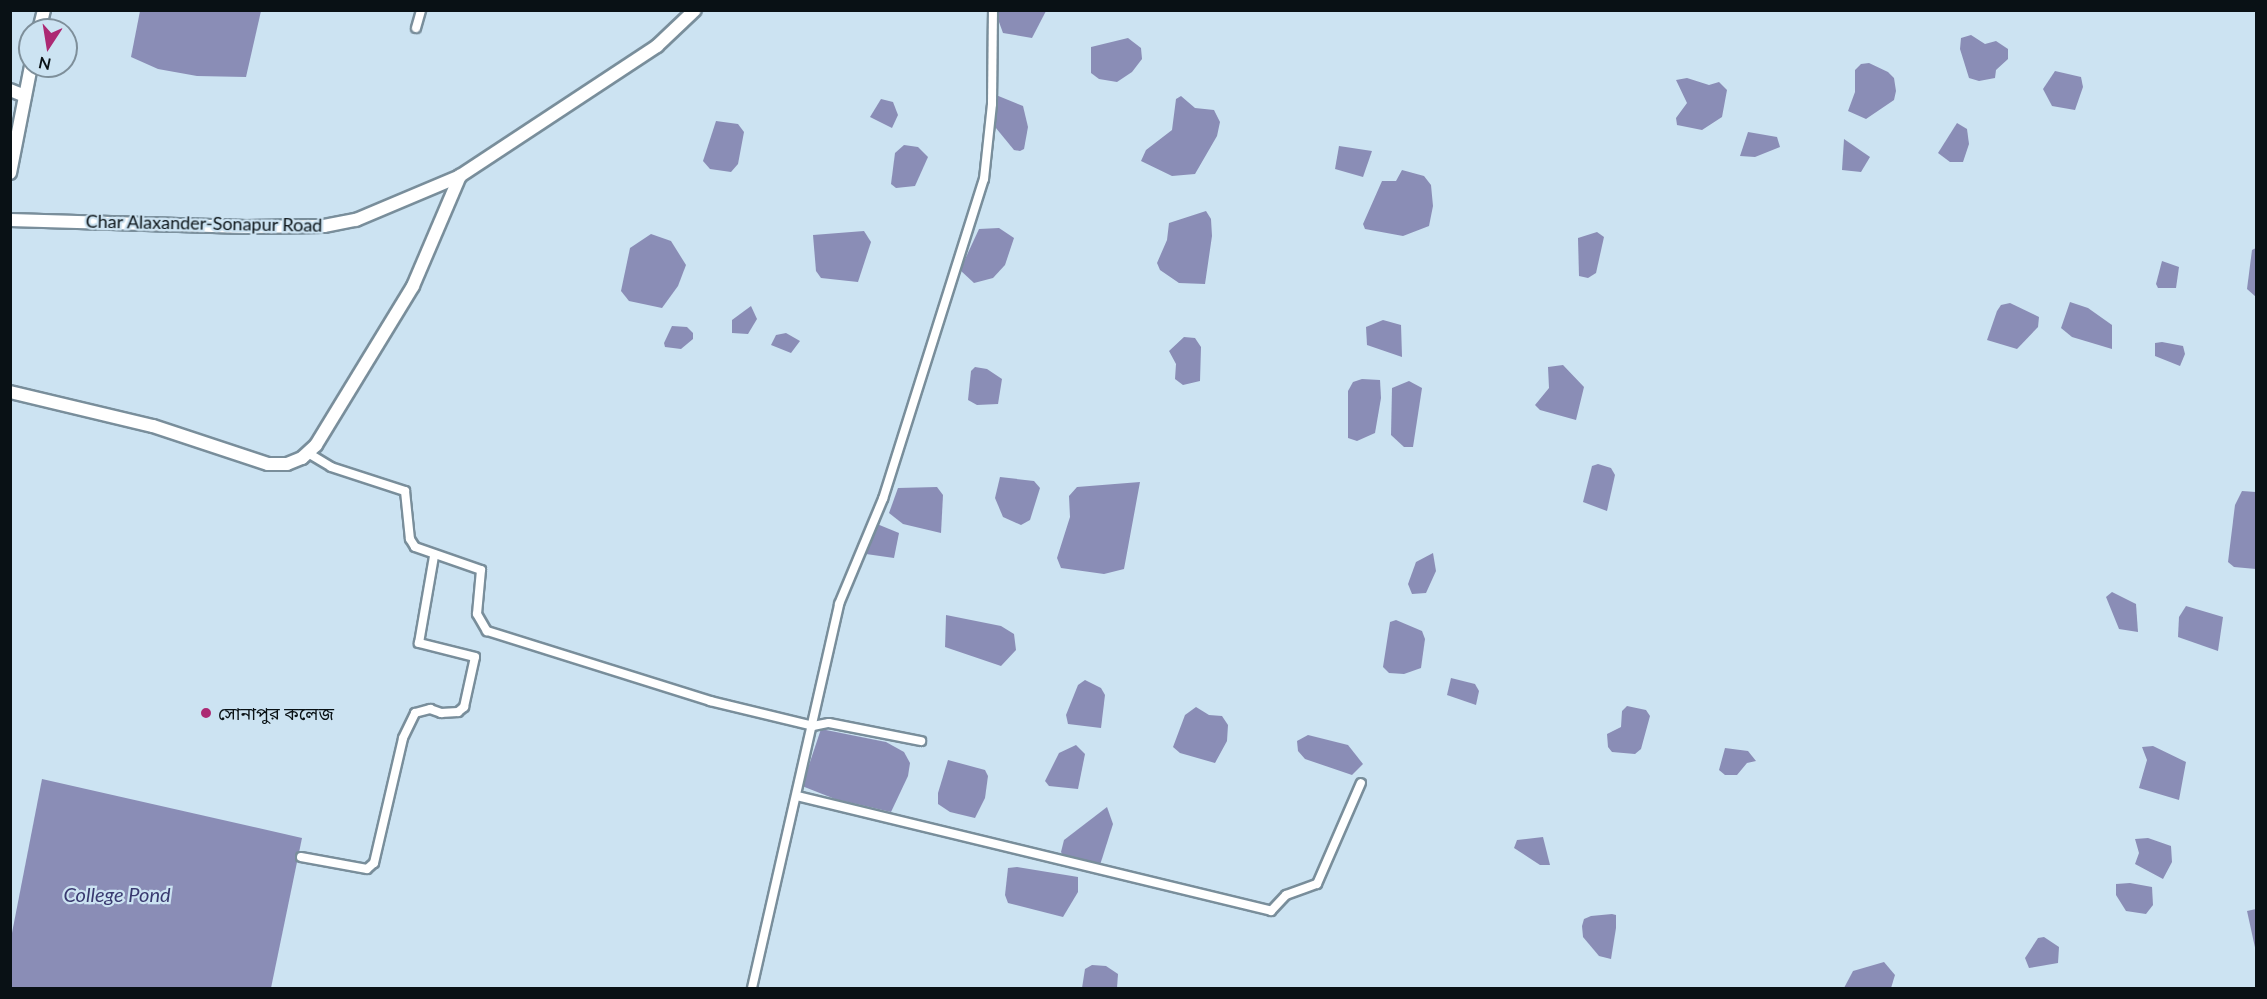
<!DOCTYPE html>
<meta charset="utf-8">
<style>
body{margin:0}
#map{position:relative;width:2267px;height:999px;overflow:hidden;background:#cce3f2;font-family:Lato,"Noto Sans Bengali",sans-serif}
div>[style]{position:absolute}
.water>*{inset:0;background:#8a8db6}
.roads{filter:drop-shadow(2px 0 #798e9b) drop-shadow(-2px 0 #798e9b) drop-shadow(0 2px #798e9b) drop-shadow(0 -2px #798e9b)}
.street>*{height:8px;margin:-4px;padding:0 4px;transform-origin:4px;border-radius:4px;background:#fff}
.secondary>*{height:12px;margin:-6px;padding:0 6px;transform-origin:6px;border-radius:6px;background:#fff}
.dots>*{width:16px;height:16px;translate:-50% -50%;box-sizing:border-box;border:3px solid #cce3f2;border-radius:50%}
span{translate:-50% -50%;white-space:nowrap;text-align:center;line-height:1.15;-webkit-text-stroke:4.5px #cce3f2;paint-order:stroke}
.street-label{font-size:18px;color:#091115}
.poi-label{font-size:18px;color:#091115}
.left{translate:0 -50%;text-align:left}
.water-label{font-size:20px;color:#39396f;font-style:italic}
.frame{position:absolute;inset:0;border:12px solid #091115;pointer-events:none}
.north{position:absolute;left:18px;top:18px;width:60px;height:60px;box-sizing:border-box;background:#cce3f2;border:2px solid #7e8f9a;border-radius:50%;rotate:192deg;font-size:16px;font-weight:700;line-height:24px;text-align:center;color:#091115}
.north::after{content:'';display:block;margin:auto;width:21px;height:27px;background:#ac2973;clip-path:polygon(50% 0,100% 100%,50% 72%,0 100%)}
</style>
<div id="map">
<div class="water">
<i style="clip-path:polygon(140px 11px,261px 11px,246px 77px,197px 76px,158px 69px,131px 57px)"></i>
<i style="clip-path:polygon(995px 11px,1046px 11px,1032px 38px,1003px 33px)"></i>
<i style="clip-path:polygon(1971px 35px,1985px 44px,1996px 41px,2008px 49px,2008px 59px,1996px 70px,1995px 78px,1979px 81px,1969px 78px,1960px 49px,1961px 38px)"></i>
<i style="clip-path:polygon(1128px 38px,1141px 48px,1142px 59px,1132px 72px,1117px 82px,1099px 79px,1091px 73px,1091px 47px)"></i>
<i style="clip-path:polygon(1869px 63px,1888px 72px,1894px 78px,1896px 91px,1894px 100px,1866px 119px,1848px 111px,1855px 92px,1855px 70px,1861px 64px)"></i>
<i style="clip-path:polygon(2055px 71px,2081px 77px,2083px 87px,2075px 110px,2052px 106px,2043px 89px)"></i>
<i style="clip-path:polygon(1687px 78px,1709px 85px,1719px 82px,1727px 90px,1722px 117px,1702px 130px,1677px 125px,1676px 118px,1687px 103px,1676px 80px)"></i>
<i style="clip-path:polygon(996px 95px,1023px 106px,1028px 127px,1024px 149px,1020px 151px,1014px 150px,991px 122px)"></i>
<i style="clip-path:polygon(1181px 96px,1195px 108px,1214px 110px,1220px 122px,1217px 136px,1195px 174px,1172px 176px,1141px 161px,1146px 150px,1172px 130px,1176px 99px)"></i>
<i style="clip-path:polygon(881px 99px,893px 102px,898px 115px,892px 128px,870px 117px)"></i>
<i style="clip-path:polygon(716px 121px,738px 124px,744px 132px,738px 164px,731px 172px,710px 169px,703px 161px)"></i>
<i style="clip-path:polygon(1957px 123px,1967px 129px,1969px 144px,1963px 162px,1950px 162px,1938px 153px)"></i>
<i style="clip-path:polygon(1748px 132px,1777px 137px,1780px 147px,1755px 157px,1740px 156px)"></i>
<i style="clip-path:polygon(1844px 139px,1870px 157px,1861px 172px,1842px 170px)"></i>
<i style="clip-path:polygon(904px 145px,918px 147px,928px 157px,915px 186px,896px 188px,891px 184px,895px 153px)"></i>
<i style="clip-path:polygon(1339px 146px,1372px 151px,1363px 177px,1335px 169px)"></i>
<i style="clip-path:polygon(1402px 170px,1424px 176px,1431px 185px,1433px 206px,1429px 226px,1403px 236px,1365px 229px,1363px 224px,1382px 181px,1396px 181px)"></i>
<i style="clip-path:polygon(1206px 211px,1211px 219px,1212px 236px,1205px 284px,1179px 283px,1160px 270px,1157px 263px,1167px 240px,1169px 223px)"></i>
<i style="clip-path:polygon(999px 228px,1014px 238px,1005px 265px,993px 278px,974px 283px,960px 270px,979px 229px)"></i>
<i style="clip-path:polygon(864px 231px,871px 242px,858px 282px,821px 278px,816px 271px,813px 235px)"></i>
<i style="clip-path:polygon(1597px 232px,1604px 237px,1596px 273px,1588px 278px,1579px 276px,1578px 238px)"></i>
<i style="clip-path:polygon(651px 234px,671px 241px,686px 265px,678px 286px,662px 308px,629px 301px,621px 291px,630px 248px)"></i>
<i style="clip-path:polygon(2256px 248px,2256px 297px,2247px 289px,2252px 250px)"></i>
<i style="clip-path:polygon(2162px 261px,2179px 267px,2176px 288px,2158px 288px,2156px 284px)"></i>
<i style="clip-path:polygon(2070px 302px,2088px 308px,2112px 325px,2112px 349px,2072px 337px,2061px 328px)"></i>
<i style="clip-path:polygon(2010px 303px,2039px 317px,2038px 327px,2017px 349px,1987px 340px,1997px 311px,2001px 305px)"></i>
<i style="clip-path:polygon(751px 306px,757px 319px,748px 334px,732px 333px,732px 320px)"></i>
<i style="clip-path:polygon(1383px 320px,1401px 325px,1402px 357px,1367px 345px,1366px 327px)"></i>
<i style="clip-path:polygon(672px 326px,687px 327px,693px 333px,693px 339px,681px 349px,665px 347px,664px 343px)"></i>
<i style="clip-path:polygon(786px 333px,800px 341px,791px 353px,771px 345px,776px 335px)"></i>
<i style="clip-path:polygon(1184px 337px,1195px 338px,1201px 347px,1200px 381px,1183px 385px,1175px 379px,1176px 364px,1169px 351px)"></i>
<i style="clip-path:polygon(2162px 342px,2183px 346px,2185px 354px,2180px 366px,2155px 356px,2155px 343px)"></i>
<i style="clip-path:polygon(1563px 365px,1584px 387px,1576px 420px,1540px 410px,1535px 405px,1549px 388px,1548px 367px)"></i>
<i style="clip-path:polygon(975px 367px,987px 369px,1002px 379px,998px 404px,977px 405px,968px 400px,971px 371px)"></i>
<i style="clip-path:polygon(1362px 379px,1380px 380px,1381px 398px,1375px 433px,1357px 441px,1348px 438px,1348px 391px,1353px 382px)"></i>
<i style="clip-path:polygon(1409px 381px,1422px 388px,1413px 447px,1404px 447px,1391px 435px,1392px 388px)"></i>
<i style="clip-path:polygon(1598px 464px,1611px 468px,1615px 475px,1607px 511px,1583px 502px,1592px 466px)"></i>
<i style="clip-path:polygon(1000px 477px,1034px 481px,1040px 488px,1030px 520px,1021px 525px,1003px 517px,995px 498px)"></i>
<i style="clip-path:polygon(1140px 482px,1124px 569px,1104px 574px,1061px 568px,1057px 558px,1070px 517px,1069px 496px,1077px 487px)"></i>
<i style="clip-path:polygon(937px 487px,943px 495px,941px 533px,903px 524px,889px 513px,898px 488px)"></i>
<i style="clip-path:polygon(2242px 491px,2256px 492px,2256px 569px,2234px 567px,2228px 562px,2235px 505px)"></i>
<i style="clip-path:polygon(877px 524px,899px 533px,894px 558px,866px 554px)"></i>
<i style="clip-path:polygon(1433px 553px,1436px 571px,1426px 593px,1412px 594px,1408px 584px,1416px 562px)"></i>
<i style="clip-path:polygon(2112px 592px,2136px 604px,2138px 632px,2119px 629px,2106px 597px)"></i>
<i style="clip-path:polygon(2186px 606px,2223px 617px,2218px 651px,2178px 637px,2179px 617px)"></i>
<i style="clip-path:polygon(946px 615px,1001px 626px,1014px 634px,1016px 650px,1001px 666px,945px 647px)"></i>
<i style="clip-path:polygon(1396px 620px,1422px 631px,1425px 639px,1421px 668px,1404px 674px,1389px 673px,1383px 667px,1390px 622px)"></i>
<i style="clip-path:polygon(1451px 678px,1475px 684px,1479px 691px,1476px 705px,1447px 695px)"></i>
<i style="clip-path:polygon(1085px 680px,1101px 688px,1105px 695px,1101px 728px,1068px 724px,1066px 715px,1078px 685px)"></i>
<i style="clip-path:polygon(1627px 706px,1646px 710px,1650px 716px,1641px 749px,1635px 754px,1612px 752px,1608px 747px,1607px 734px,1621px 727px,1622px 711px)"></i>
<i style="clip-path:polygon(1196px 707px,1209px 715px,1222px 716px,1228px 725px,1227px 741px,1215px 763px,1180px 753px,1173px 747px,1185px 715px)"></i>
<i style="clip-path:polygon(821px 729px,886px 742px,904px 752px,910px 763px,908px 776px,891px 812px,835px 799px,802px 786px)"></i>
<i style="clip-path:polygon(1308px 735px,1348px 745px,1363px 764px,1352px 775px,1305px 759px,1298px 751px,1297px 741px)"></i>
<i style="clip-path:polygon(1076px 745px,1085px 754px,1078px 789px,1049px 786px,1045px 781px,1059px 753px)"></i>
<i style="clip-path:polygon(2153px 746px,2186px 762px,2179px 800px,2139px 788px,2147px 760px,2142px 747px)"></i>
<i style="clip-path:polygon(1725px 748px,1748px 751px,1756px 761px,1747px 763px,1737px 775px,1725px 775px,1719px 770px)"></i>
<i style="clip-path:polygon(948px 760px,985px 770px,988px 776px,985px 798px,975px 818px,950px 812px,938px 804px,938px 793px)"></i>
<i style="clip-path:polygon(42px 779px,302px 838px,271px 988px,11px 988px,11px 938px)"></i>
<i style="clip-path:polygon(1107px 807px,1113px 824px,1100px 865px,1064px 857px,1061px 852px,1064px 840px)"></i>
<i style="clip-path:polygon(1543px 837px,1550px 865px,1540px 865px,1514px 848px,1517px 840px)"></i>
<i style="clip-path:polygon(2148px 838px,2171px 846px,2172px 862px,2163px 879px,2135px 864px,2139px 853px,2135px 839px)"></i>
<i style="clip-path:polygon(1017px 867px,1078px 877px,1078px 892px,1063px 917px,1008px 903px,1005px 895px,1008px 868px)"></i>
<i style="clip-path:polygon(2130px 883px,2152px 887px,2153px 905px,2146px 914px,2126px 911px,2116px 895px,2116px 884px)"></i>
<i style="clip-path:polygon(2256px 909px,2256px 952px,2247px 911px)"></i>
<i style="clip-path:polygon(1612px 914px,1616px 915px,1616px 928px,1611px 959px,1599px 956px,1583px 937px,1582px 926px,1584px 919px,1591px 916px)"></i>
<i style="clip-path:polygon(2044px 937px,2059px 947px,2058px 963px,2029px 968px,2025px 958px,2038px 938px)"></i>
<i style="clip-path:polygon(1884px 962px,1895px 975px,1891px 988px,1844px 988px,1853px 971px)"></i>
<i style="clip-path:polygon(1092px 965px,1106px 966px,1118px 974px,1117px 988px,1082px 988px,1085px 969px)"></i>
</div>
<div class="roads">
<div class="street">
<i style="left:416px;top:28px;width:19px;rotate:-74deg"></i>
<i style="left:308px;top:453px;width:27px;rotate:31deg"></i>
<i style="left:331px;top:467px;width:78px;rotate:18deg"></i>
<i style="left:405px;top:491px;width:48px;rotate:84.1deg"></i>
<i style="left:410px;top:539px;width:9px;rotate:58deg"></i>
<i style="left:415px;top:547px;width:70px;rotate:19.2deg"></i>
<i style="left:481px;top:570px;width:44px;rotate:95.2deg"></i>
<i style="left:477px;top:614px;width:20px;rotate:60deg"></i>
<i style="left:487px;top:631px;width:234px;rotate:17.4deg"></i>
<i style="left:710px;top:701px;width:106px;rotate:13.6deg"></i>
<i style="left:813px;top:726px;width:16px;rotate:-11deg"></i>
<i style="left:829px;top:723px;width:94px;rotate:11.1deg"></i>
<i style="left:797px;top:796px;width:488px;rotate:13.6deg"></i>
<i style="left:1271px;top:911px;width:22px;rotate:-47deg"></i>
<i style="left:1286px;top:895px;width:33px;rotate:-20deg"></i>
<i style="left:1317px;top:884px;width:110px;rotate:-66.5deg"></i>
<i style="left:301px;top:857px;width:67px;rotate:10.3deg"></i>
<i style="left:367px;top:869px;width:9px;rotate:-41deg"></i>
<i style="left:374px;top:863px;width:128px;rotate:-76.9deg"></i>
<i style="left:403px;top:738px;width:28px;rotate:-64deg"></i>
<i style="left:415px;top:713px;width:16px;rotate:-15deg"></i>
<i style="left:430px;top:709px;width:12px;rotate:20deg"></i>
<i style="left:441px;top:713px;width:17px;rotate:-3deg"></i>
<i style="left:458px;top:712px;width:8px;rotate:-40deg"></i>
<i style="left:464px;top:707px;width:51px;rotate:-77.6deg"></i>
<i style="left:475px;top:657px;width:58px;rotate:-166deg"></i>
<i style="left:419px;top:643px;width:88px;rotate:-80.2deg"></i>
<i style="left:752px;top:988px;width:394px;rotate:-77.2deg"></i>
<i style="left:839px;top:604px;width:114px;rotate:-67.3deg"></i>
<i style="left:883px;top:499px;width:336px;rotate:-72.5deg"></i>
<i style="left:984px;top:179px;width:75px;rotate:-83.9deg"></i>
<i style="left:992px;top:104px;width:94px;rotate:-89.4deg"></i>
</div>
<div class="secondary">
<i style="left:39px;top:30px;width:21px;rotate:-76deg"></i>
<i style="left:10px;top:90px;width:16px;rotate:22deg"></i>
<i style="left:10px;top:173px;width:109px;rotate:-78.9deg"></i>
<i style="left:10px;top:220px;width:236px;rotate:1.7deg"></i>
<i style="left:246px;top:227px;width:78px;rotate:-0.7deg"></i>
<i style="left:324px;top:226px;width:33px;rotate:-11deg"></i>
<i style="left:356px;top:220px;width:113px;rotate:-22.9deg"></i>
<i style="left:460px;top:176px;width:236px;rotate:-33.4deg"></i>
<i style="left:657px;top:46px;width:52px;rotate:-43.5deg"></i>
<i style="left:10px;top:392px;width:147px;rotate:13.4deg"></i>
<i style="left:153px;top:426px;width:121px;rotate:18.3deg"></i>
<i style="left:268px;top:464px;width:19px"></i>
<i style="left:287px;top:464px;width:16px;rotate:-22deg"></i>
<i style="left:302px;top:458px;width:19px;rotate:-43deg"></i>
<i style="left:316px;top:445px;width:186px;rotate:-58.6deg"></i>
<i style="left:413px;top:286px;width:120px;rotate:-66.9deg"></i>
</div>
</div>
<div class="dots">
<i style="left:206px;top:713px;background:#ac2973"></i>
</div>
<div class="street-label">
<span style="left:204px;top:223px;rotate:1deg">Char Alaxander-Sonapur Road</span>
</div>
<div class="poi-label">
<span class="left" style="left:218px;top:713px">সোনাপুর কলেজ</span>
</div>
<div class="water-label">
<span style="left:117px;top:894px">College Pond</span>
</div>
<div class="frame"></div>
<div class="north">N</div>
</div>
